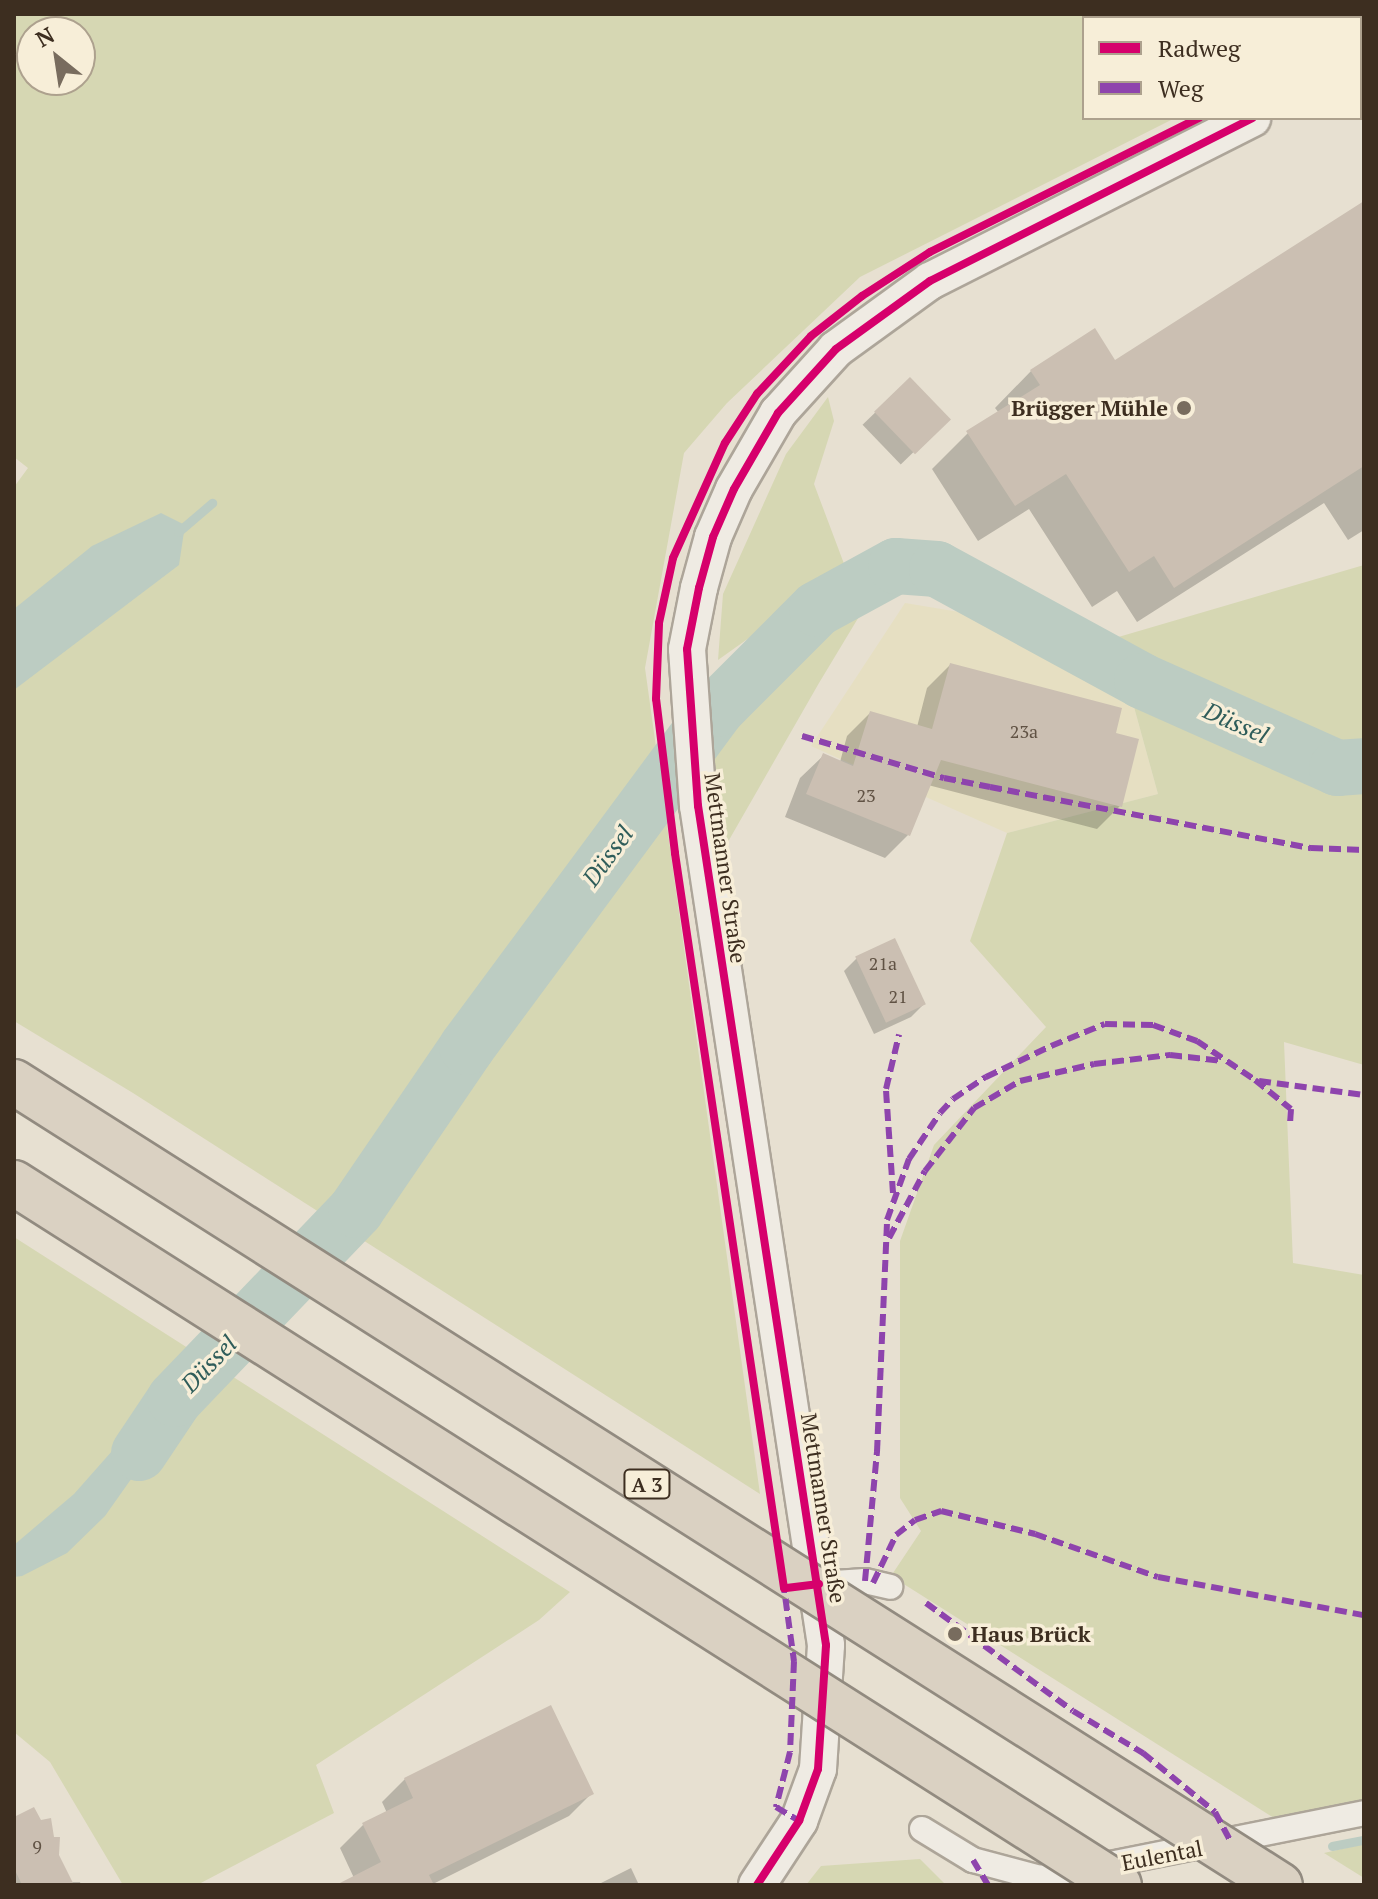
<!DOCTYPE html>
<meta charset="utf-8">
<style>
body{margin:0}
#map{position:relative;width:1378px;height:1899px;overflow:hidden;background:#e7e0d1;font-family:"PT Serif",serif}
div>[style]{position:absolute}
.farmland>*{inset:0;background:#e6dfc2}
.green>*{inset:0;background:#d6d7b3}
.water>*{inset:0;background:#bcccc2}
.shadow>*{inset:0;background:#0003;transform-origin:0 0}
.stream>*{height:9px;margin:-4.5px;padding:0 4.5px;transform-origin:4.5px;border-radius:4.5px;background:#bcccc2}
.river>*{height:56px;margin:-28px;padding:0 28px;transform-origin:28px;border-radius:28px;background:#bcccc2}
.building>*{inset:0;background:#cbbfb2;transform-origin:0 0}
.roads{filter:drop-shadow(2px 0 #ada599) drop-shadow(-2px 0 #ada599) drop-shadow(0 2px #ada599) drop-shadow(0 -2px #ada599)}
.street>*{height:24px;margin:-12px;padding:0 12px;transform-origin:12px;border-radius:12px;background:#efebe3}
.secondary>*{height:36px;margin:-18px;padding:0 18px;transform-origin:18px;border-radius:18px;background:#efebe3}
.bridges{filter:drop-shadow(2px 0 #928b80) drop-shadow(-2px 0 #928b80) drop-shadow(0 2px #928b80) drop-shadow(0 -2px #928b80)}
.highway-bridge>*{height:44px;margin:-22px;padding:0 22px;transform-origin:22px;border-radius:22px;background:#dad1c2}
.quiet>*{height:6px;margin-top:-3px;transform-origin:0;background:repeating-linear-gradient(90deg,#8e44ad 0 12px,transparent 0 18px)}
.cycleway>*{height:8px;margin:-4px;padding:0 4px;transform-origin:4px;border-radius:4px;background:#d6006c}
.dots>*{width:22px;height:22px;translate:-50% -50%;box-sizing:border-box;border:4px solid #f7eed8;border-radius:50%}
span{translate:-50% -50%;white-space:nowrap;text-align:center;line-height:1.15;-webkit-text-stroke:7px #f7eed8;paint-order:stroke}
.number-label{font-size:18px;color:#605244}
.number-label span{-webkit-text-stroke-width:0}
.shield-label span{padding:2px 6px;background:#f7eed8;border:2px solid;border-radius:6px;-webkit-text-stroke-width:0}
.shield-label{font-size:20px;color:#3d2e20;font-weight:700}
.poi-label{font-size:22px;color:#3d2e20;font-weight:700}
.right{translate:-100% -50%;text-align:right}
.left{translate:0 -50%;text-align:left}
.street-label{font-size:22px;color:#3d2e20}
.water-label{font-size:24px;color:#2f5d5a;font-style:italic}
.frame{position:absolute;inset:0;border:16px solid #3d2e20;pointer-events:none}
.legend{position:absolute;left:1082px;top:16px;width:280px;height:104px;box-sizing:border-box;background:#f7eed8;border:2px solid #ada18e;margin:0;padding:10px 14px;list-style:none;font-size:24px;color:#3d2e20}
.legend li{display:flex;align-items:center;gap:16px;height:40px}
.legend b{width:40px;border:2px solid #ada18e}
.north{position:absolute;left:16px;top:16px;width:80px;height:80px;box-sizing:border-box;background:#f7eed8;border:2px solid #ada18e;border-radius:50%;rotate:330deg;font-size:22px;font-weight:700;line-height:32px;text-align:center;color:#3d2e20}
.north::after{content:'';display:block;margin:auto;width:28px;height:36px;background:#786c5e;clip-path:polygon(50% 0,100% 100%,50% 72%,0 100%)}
</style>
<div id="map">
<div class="farmland">
<i style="clip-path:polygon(905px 603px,1115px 638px,1158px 794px,1007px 833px,811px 746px)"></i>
</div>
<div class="green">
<i style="clip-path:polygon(evenodd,14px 14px,1364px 14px,1364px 22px,1360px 24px,1360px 18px,1084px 18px,1084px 118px,1175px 118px,860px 277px,727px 403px,684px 453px,645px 668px,760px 1494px,133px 1093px,14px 1021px,14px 487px,28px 468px,14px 457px,14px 14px,32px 32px,80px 32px,80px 80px,32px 80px,32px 32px)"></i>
<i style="clip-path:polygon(828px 397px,834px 421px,814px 484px,846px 569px,718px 660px,723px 594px,786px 454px)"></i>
<i style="clip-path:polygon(1364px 565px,1364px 1065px,1284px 1042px,1293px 1263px,1364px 1275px,1364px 1801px,1274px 1818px,891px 1576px,921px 1531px,900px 1498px,900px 1241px,934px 1145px,1046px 1027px,970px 941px,1007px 833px,1158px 794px,1115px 638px)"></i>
<i style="clip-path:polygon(866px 605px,819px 683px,721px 854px,711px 739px,842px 612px)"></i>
<i style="clip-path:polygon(14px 1237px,570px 1592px,539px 1620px,316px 1765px,334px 1813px,197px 1885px,123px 1885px,50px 1762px,14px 1732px)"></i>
<i style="clip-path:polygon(1364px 1844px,1364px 1878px,1324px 1853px)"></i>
<i style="clip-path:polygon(920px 1859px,946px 1885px,806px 1885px,821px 1866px)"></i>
</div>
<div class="water">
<i style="clip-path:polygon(161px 513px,185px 525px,179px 565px,14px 690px,14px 609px,92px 546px)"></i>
<i style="clip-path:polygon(155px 1380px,192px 1393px,105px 1516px,67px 1553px,22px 1576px,14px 1577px,14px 1545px,74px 1494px,120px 1442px)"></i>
</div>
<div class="shadow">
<i style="clip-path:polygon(1364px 203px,1364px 530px,1348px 540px,1324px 503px,1137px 622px,1117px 591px,1092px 607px,1029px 509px,978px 541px,932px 469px,968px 433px,999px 413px,995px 408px,1031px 371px,1114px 363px)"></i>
<i style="left:910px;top:379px;width:55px;height:66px;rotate:46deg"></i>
<i style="clip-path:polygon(950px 665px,1114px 734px,1120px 806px,1097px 829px,928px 785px,908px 835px,885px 858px,785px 817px,800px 778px,823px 756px,840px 762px,847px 736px,870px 713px,917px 727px,927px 688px)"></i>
<i style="clip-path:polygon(857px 958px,924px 1004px,911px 1017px,874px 1034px,844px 971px)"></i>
<i style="clip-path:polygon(405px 1779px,592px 1793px,569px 1816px,431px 1885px,341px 1885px,354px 1878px,340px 1848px,363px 1825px,387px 1813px,382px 1802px)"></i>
<i style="clip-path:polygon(14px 1819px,57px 1855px,70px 1882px,80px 1882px,81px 1885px,14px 1885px)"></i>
<i style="clip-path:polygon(631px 1868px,639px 1885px,597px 1885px)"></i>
</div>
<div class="stream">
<i style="left:178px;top:532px;width:45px;rotate:-40.5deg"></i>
<i style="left:1332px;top:1846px;width:33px;rotate:-11deg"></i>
</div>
<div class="river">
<i style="left:139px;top:1453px;width:65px;rotate:-56.3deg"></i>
<i style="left:175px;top:1399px;width:262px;rotate:-46.2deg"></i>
<i style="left:356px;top:1210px;width:197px;rotate:-55.7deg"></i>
<i style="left:467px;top:1047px;width:420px;rotate:-53.5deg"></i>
<i style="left:717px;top:709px;width:141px;rotate:-45deg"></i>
<i style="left:817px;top:609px;width:90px;rotate:-28.6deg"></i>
<i style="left:896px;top:566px;width:41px;rotate:4.2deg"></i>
<i style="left:937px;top:569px;width:234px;rotate:28.6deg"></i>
<i style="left:1142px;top:681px;width:214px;rotate:24deg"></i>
<i style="left:1337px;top:768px;width:27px;rotate:-4deg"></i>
</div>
<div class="building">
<i style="clip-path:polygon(1364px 201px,1364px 466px,1174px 588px,1154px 556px,1129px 572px,1066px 474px,1015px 506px,966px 431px,1040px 385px,1030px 370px,1095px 328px,1115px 360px)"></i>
<i style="left:910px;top:377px;width:59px;height:50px;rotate:46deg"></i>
<i style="clip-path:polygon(950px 663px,1122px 708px,1116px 733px,1139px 739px,1122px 807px,941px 760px,910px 836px,806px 794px,823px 753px,853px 766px,870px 711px,932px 729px)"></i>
<i style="left:895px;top:938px;width:73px;height:44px;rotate:65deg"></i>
<i style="clip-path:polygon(551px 1705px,594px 1794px,429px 1875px,434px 1885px,336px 1885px,381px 1862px,362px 1823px,413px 1798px,404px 1778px)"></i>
<i style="clip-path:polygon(34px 1807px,41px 1820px,51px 1818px,54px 1837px,60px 1837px,59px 1855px,74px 1885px,22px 1885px,14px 1868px,14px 1817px)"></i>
</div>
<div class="roads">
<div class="street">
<i style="left:819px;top:1584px;width:46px;rotate:-3.7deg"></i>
<i style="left:865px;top:1581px;width:26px;rotate:13deg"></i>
<i style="left:922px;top:1829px;width:60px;rotate:31.3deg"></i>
<i style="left:973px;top:1860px;width:69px;rotate:15deg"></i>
<i style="left:1040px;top:1878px;width:330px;rotate:-11.3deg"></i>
</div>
<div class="secondary">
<i style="left:1360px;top:64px;width:4px;rotate:-27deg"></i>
<i style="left:757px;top:1885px;width:77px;rotate:-56.7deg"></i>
<i style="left:799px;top:1821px;width:55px;rotate:-69.9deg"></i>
<i style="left:818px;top:1769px;width:124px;rotate:-86.3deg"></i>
<i style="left:826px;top:1645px;width:849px;rotate:-98.67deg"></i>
<i style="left:698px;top:806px;width:157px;rotate:-94deg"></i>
<i style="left:687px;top:649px;width:62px;rotate:-78.9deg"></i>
<i style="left:699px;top:588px;width:53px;rotate:-74.6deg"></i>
<i style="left:713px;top:537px;width:52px;rotate:-66.4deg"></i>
<i style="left:734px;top:489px;width:88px;rotate:-59.9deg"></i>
<i style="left:778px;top:413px;width:86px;rotate:-47.8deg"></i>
<i style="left:836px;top:349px;width:116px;rotate:-35.9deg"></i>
<i style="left:930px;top:281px;width:361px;rotate:-26.8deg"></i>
</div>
</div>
<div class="bridges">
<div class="highway-bridge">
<i style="left:14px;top:1082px;width:1499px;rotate:32.39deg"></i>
<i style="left:14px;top:1183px;width:1309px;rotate:32.43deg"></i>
</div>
</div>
<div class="quiet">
<i style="left:1360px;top:37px;width:4px;rotate:-27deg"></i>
<i style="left:802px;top:736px;width:148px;rotate:16.5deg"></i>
<i style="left:944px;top:778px;width:47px;rotate:11.1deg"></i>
<i style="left:990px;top:787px;width:327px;rotate:10.8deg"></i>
<i style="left:1311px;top:848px;width:53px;rotate:2.2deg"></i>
<i style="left:1259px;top:1081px;width:106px;rotate:7.6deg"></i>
<i style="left:893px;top:1193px;width:104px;rotate:-93.9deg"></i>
<i style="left:886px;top:1089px;width:56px;rotate:-76.5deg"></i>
<i style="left:889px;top:1238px;width:76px;rotate:-61.8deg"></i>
<i style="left:925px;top:1171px;width:80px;rotate:-52.1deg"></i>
<i style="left:974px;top:1108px;width:53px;rotate:-30.4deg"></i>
<i style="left:1020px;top:1081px;width:76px;rotate:-12.9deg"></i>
<i style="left:1094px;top:1064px;width:77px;rotate:-6.8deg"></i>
<i style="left:1170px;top:1055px;width:53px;rotate:6.5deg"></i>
<i style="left:783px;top:1581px;width:81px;rotate:82.2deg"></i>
<i style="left:794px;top:1661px;width:91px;rotate:92.5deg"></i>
<i style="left:790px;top:1752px;width:57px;rotate:104.3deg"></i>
<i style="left:776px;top:1807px;width:27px;rotate:31deg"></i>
<i style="left:865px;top:1581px;width:130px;rotate:-84.7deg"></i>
<i style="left:877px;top:1452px;width:232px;rotate:-87.5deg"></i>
<i style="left:887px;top:1220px;width:65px;rotate:-70.2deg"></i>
<i style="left:909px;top:1159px;width:55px;rotate:-56deg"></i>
<i style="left:940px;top:1113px;width:19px;rotate:-47deg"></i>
<i style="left:953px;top:1099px;width:40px;rotate:-34deg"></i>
<i style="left:986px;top:1077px;width:72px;rotate:-25.5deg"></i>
<i style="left:1051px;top:1046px;width:58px;rotate:-22.2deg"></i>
<i style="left:1105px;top:1024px;width:48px;rotate:1.2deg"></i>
<i style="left:1153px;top:1025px;width:47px;rotate:20deg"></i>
<i style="left:1197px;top:1041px;width:70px;rotate:33.9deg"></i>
<i style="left:1255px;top:1080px;width:46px;rotate:38.9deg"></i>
<i style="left:1291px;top:1109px;width:15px;rotate:94deg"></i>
<i style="left:873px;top:1583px;width:53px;rotate:-64.4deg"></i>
<i style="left:896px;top:1535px;width:24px;rotate:-38deg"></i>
<i style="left:915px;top:1520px;width:28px;rotate:-19deg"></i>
<i style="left:941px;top:1511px;width:97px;rotate:13.7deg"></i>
<i style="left:1035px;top:1534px;width:130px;rotate:19.3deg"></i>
<i style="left:1158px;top:1577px;width:209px;rotate:10.5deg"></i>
<i style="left:926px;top:1603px;width:182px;rotate:36.3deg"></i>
<i style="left:1073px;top:1711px;width:82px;rotate:31deg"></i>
<i style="left:1143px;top:1753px;width:93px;rotate:39.3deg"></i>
<i style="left:1215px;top:1812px;width:34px;rotate:62deg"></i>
<i style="left:973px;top:1860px;width:29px;rotate:59deg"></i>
</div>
<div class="cycleway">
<i style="left:819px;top:1584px;width:35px;rotate:173deg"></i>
<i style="left:784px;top:1588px;width:743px;rotate:-98.44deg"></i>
<i style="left:675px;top:853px;width:155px;rotate:-97deg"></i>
<i style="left:656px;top:699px;width:76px;rotate:-87.7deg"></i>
<i style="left:659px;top:623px;width:66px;rotate:-77.8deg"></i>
<i style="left:673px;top:558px;width:126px;rotate:-65.7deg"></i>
<i style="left:725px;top:443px;width:59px;rotate:-56.9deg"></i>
<i style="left:757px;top:394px;width:79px;rotate:-47deg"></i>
<i style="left:811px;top:336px;width:65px;rotate:-38.1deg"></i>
<i style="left:862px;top:296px;width:81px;rotate:-32.9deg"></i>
<i style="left:930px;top:252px;width:301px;rotate:-26.5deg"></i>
<i style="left:757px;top:1885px;width:77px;rotate:-56.7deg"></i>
<i style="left:799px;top:1821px;width:55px;rotate:-69.9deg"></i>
<i style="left:818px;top:1769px;width:124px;rotate:-86.3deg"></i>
<i style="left:826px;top:1645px;width:849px;rotate:-98.67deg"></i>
<i style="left:698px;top:806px;width:157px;rotate:-94deg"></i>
<i style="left:687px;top:649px;width:62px;rotate:-78.9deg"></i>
<i style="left:699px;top:588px;width:53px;rotate:-74.6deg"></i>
<i style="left:713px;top:537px;width:52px;rotate:-66.4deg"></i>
<i style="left:734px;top:489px;width:88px;rotate:-59.9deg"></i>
<i style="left:778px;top:413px;width:86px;rotate:-47.8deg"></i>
<i style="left:836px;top:349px;width:116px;rotate:-35.9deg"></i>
<i style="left:930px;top:281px;width:361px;rotate:-26.8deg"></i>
</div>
<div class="dots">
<i style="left:1184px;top:408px;background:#786c5e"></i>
<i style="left:955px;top:1634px;background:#786c5e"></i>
</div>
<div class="number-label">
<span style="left:1024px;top:731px">23a</span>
<span style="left:866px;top:795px">23</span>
<span style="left:883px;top:963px">21a</span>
<span style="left:898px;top:996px">21</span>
<span style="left:37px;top:1846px">9</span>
</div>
<div class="shield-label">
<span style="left:647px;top:1484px">A 3</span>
</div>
<div class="poi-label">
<span class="right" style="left:1168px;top:408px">Brügger Mühle</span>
<span class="left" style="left:971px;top:1634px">Haus Brück</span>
</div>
<div class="street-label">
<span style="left:726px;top:868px;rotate:82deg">Mettmanner Straße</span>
<span style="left:824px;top:1508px;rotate:81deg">Mettmanner Straße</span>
<span style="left:1162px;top:1855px;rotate:-11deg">Eulental</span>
</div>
<div class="water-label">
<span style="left:1236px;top:723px;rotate:24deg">Düssel</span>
<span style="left:608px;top:856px;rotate:-54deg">Düssel</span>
<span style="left:209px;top:1364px;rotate:-46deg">Düssel</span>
</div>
<div class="frame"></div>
<ul class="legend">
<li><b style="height:10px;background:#d6006c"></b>Radweg</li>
<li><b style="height:10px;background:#8e44ad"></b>Weg</li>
</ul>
<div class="north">N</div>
</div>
